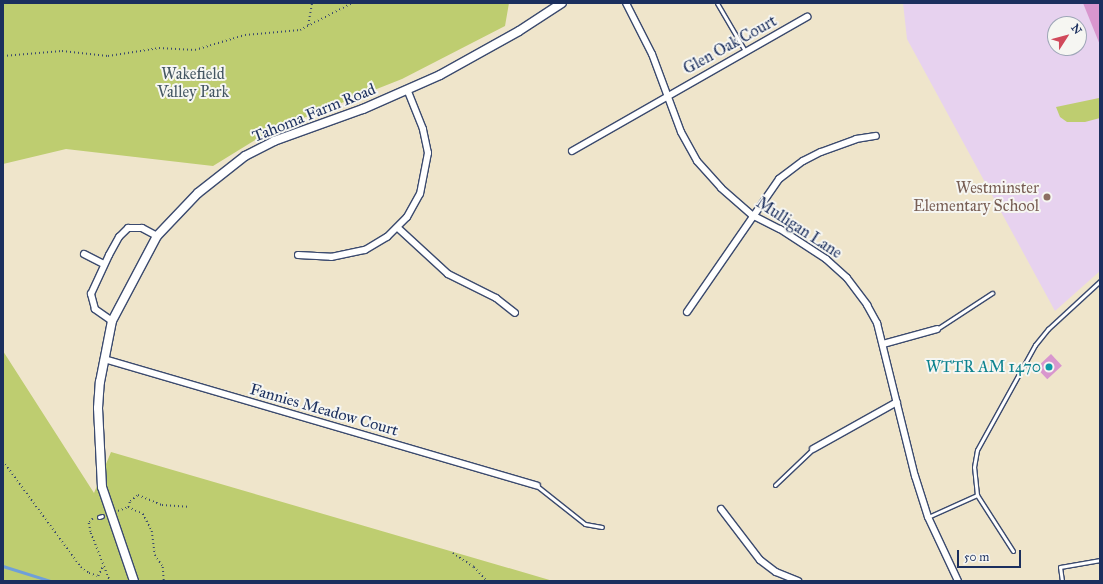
<!DOCTYPE html>
<style>
body{margin:0}
#map{position:relative;width:1103px;height:584px;overflow:hidden;background:#efe5cb;font-family:"IM FELL Great Primer",serif}
div>[style]{position:absolute}
.built>*{inset:0;background:#e7d2ef}
.green>*{inset:0;background:#becd70}
.stream>*{height:2.5px;margin:-1.25px;padding:0 1.25px;transform-origin:1.25px;border-radius:1.25px;background:#6f9fd9}
.building>*{inset:0;background:#d896ce;transform-origin:0 0}
.path>*{height:1.5px;margin-top:-0.75px;transform-origin:0;background:repeating-linear-gradient(90deg,#3b4a6e 0 1px,transparent 0 4px)}
.roads{filter:drop-shadow(1px 0 #3b4a6e) drop-shadow(-1px 0 #3b4a6e) drop-shadow(0 1px #3b4a6e) drop-shadow(0 -1px #3b4a6e)}
.service>*{height:3px;margin:-1.5px;padding:0 1.5px;transform-origin:1.5px;border-radius:1.5px;background:#fff}
.minor>*{height:6px;margin:-3px;padding:0 3px;transform-origin:3px;border-radius:3px;background:#fff}
.tertiary>*{height:8px;margin:-4px;padding:0 4px;transform-origin:4px;border-radius:4px;background:#fff}
.dots>*{width:11px;height:11px;translate:-50% -50%;box-sizing:border-box;border:2px solid #f6f6f2;border-radius:50%}
span{translate:-50% -50%;white-space:nowrap;text-align:center;line-height:1.15;-webkit-text-stroke:4px #f6f6f2;paint-order:stroke}
.street-label{font-size:16px;color:#1b2f5e}
.park-label{font-size:16px;color:#445662}
.education-label{font-size:16px;color:#785e54}
.right{translate:-100% -50%;text-align:right}
.culture-label{font-size:16px;color:#0d838f}
.frame{position:absolute;inset:0;border:4px solid #1b2f5e;pointer-events:none}
.north{position:absolute;left:1047px;top:16px;width:40px;height:40px;box-sizing:border-box;background:#f6f6f2;border:1px solid #9ea6b7;border-radius:50%;rotate:54deg;font-size:11px;font-weight:700;line-height:16px;text-align:center;color:#1b2f5e}
.north::after{content:'';display:block;margin:auto;width:14px;height:18px;background:#d1495b;clip-path:polygon(50% 0,100% 100%,50% 72%,0 100%)}
.scale{position:absolute;left:957px;top:550px;width:64px;height:18px;box-sizing:border-box;border:2px solid #1b2f5e;border-top:0;padding-left:5px;font-size:12px;line-height:14px;white-space:nowrap;color:#1b2f5e;-webkit-text-stroke:3px #f6f6f2;paint-order:stroke}
</style>
<div id="map">
<div class="built">
<i style="clip-path:polygon(evenodd,903px 3px,1100px 3px,1100px 271px,1055px 311px,907px 39px,903px 3px,1055px 24px,1079px 24px,1079px 48px,1055px 48px,1055px 24px)"></i>
</div>
<div class="green">
<i style="clip-path:polygon(3px 3px,509px 3px,505px 26px,402px 79px,268px 132px,213px 166px,66px 149px,3px 164px)"></i>
<i style="clip-path:polygon(1099px 98px,1100px 118px,1085px 122px,1067px 122px,1060px 117px,1056px 107px)"></i>
<i style="clip-path:polygon(3px 351px,94px 493px,111px 452px,553px 581px,3px 581px)"></i>
</div>
<div class="stream">
<i style="left:3px;top:566px;width:50px;rotate:17.4deg"></i>
</div>
<div class="building">
<i style="clip-path:polygon(1083px 3px,1100px 3px,1100px 45px)"></i>
<i style="left:1051px;top:354px;width:16px;height:20px;rotate:47deg"></i>
</div>
<div class="path">
<i style="left:308px;top:25px;width:22px;rotate:-80deg"></i>
<i style="left:3px;top:56px;width:59px;rotate:-4.8deg"></i>
<i style="left:62px;top:51px;width:46px;rotate:6.2deg"></i>
<i style="left:108px;top:56px;width:52px;rotate:-8.9deg"></i>
<i style="left:159px;top:48px;width:36px;rotate:3deg"></i>
<i style="left:195px;top:50px;width:52px;rotate:-16.7deg"></i>
<i style="left:245px;top:35px;width:55px;rotate:-5.2deg"></i>
<i style="left:300px;top:30px;width:59px;rotate:-27.4deg"></i>
<i style="left:3px;top:461px;width:132px;rotate:53.7deg"></i>
<i style="left:81px;top:567px;width:10px;rotate:37deg"></i>
<i style="left:89px;top:573px;width:9px;rotate:18deg"></i>
<i style="left:98px;top:576px;width:11px;rotate:-63deg"></i>
<i style="left:128px;top:507px;width:6px;rotate:-72deg"></i>
<i style="left:130px;top:501px;width:10px;rotate:-37deg"></i>
<i style="left:138px;top:495px;width:26px;rotate:23deg"></i>
<i style="left:162px;top:505px;width:26px;rotate:4deg"></i>
<i style="left:118px;top:511px;width:11px;rotate:-22deg"></i>
<i style="left:128px;top:507px;width:17px;rotate:25deg"></i>
<i style="left:143px;top:514px;width:19px;rotate:62deg"></i>
<i style="left:152px;top:531px;width:24px;rotate:83deg"></i>
<i style="left:155px;top:555px;width:14px;rotate:56deg"></i>
<i style="left:163px;top:567px;width:14px;rotate:86deg"></i>
<i style="left:93px;top:519px;width:6px;rotate:135deg"></i>
<i style="left:89px;top:523px;width:10px;rotate:79deg"></i>
<i style="left:91px;top:533px;width:52px;rotate:68.4deg"></i>
<i style="left:453px;top:553px;width:25px;rotate:34deg"></i>
<i style="left:474px;top:567px;width:19px;rotate:47deg"></i>
</div>
<div class="roads">
<div class="service">
<i style="left:717px;top:3px;width:56px;rotate:59.7deg"></i>
<i style="left:937px;top:329px;width:66px;rotate:-33.2deg"></i>
<i style="left:775px;top:485px;width:52px;rotate:-43.5deg"></i>
<i style="left:537px;top:486px;width:61px;rotate:38.4deg"></i>
<i style="left:585px;top:524px;width:17px;rotate:10deg"></i>
<i style="left:99px;top:517px;width:3px;rotate:-18deg"></i>
<i style="left:928px;top:517px;width:54px;rotate:-24.2deg"></i>
<i style="left:1013px;top:551px;width:67px;rotate:-122.7deg"></i>
<i style="left:977px;top:495px;width:28px;rotate:-96deg"></i>
<i style="left:974px;top:467px;width:17px;rotate:-80deg"></i>
<i style="left:977px;top:450px;width:120px;rotate:-61.1deg"></i>
<i style="left:1035px;top:345px;width:21px;rotate:-51deg"></i>
<i style="left:1048px;top:329px;width:71px;rotate:-42.7deg"></i>
<i style="left:1062px;top:581px;width:14px;rotate:-98deg"></i>
<i style="left:1060px;top:567px;width:41px;rotate:-9.9deg"></i>
</div>
<div class="minor">
<i style="left:626px;top:3px;width:57px;rotate:63deg"></i>
<i style="left:652px;top:54px;width:83px;rotate:69.6deg"></i>
<i style="left:681px;top:132px;width:33px;rotate:61deg"></i>
<i style="left:697px;top:161px;width:36px;rotate:48deg"></i>
<i style="left:721px;top:188px;width:41px;rotate:41.1deg"></i>
<i style="left:752px;top:215px;width:31px;rotate:27deg"></i>
<i style="left:780px;top:229px;width:55px;rotate:33.1deg"></i>
<i style="left:826px;top:259px;width:28px;rotate:42deg"></i>
<i style="left:847px;top:278px;width:34px;rotate:53deg"></i>
<i style="left:867px;top:305px;width:21px;rotate:61deg"></i>
<i style="left:877px;top:323px;width:158px;rotate:76.1deg"></i>
<i style="left:915px;top:476px;width:43px;rotate:72.4deg"></i>
<i style="left:928px;top:517px;width:71px;rotate:64.9deg"></i>
<i style="left:572px;top:151px;width:271px;rotate:-29.7deg"></i>
<i style="left:398px;top:228px;width:68px;rotate:42.6deg"></i>
<i style="left:448px;top:274px;width:54px;rotate:26.6deg"></i>
<i style="left:496px;top:298px;width:24px;rotate:38deg"></i>
<i style="left:84px;top:254px;width:22px;rotate:27deg"></i>
<i style="left:298px;top:255px;width:33px;rotate:3deg"></i>
<i style="left:331px;top:257px;width:35px;rotate:-12deg"></i>
<i style="left:365px;top:250px;width:26px;rotate:-31deg"></i>
<i style="left:387px;top:237px;width:28px;rotate:-45deg"></i>
<i style="left:407px;top:217px;width:26px;rotate:-61deg"></i>
<i style="left:420px;top:194px;width:42px;rotate:-79deg"></i>
<i style="left:428px;top:153px;width:25px;rotate:-102deg"></i>
<i style="left:423px;top:129px;width:43px;rotate:-111.8deg"></i>
<i style="left:687px;top:312px;width:162px;rotate:-55.3deg"></i>
<i style="left:779px;top:179px;width:30px;rotate:-37deg"></i>
<i style="left:803px;top:161px;width:20px;rotate:-27deg"></i>
<i style="left:821px;top:152px;width:37px;rotate:-20deg"></i>
<i style="left:856px;top:139px;width:20px;rotate:-9deg"></i>
<i style="left:112px;top:321px;width:21px;rotate:-145deg"></i>
<i style="left:95px;top:309px;width:16px;rotate:-105deg"></i>
<i style="left:91px;top:294px;width:43px;rotate:-65.2deg"></i>
<i style="left:109px;top:255px;width:21px;rotate:-61deg"></i>
<i style="left:119px;top:237px;width:13px;rotate:-45deg"></i>
<i style="left:128px;top:228px;width:14px"></i>
<i style="left:142px;top:228px;width:17px;rotate:28deg"></i>
<i style="left:883px;top:344px;width:56px;rotate:-15.5deg"></i>
<i style="left:104px;top:359px;width:451px;rotate:16.3deg"></i>
<i style="left:813px;top:449px;width:96px;rotate:-29.2deg"></i>
<i style="left:721px;top:509px;width:64px;rotate:52.6deg"></i>
<i style="left:760px;top:560px;width:20px;rotate:37deg"></i>
<i style="left:776px;top:572px;width:24px;rotate:22deg"></i>
</div>
<div class="tertiary">
<i style="left:134px;top:581px;width:99px;rotate:-108.8deg"></i>
<i style="left:102px;top:487px;width:79px;rotate:-92.9deg"></i>
<i style="left:98px;top:408px;width:26px;rotate:-86deg"></i>
<i style="left:100px;top:382px;width:62px;rotate:-78.9deg"></i>
<i style="left:112px;top:321px;width:96px;rotate:-62.1deg"></i>
<i style="left:157px;top:236px;width:59px;rotate:-46.4deg"></i>
<i style="left:198px;top:193px;width:60px;rotate:-38.2deg"></i>
<i style="left:245px;top:156px;width:33px;rotate:-27deg"></i>
<i style="left:274px;top:141px;width:95px;rotate:-19.8deg"></i>
<i style="left:363px;top:109px;width:84px;rotate:-23.8deg"></i>
<i style="left:440px;top:75px;width:90px;rotate:-29.1deg"></i>
<i style="left:519px;top:31px;width:51px;rotate:-33.1deg"></i>
</div>
</div>
<div class="dots">
<i style="left:1047px;top:197px;background:#8d6e63"></i>
<i style="left:1049px;top:367px;background:#0f9aa8"></i>
</div>
<div class="street-label">
<span style="left:730px;top:45px;rotate:-29deg">Glen Oak Court</span>
<span style="left:314px;top:113px;rotate:-22deg">Tahoma Farm Road</span>
<span style="left:799px;top:228px;rotate:33deg">Mulligan Lane</span>
<span style="left:324px;top:410px;rotate:16deg">Fannies Meadow Court</span>
</div>
<div class="park-label">
<span style="left:193px;top:83px">Wakefield<br>Valley Park</span>
</div>
<div class="education-label">
<span class="right" style="left:1039px;top:197px">Westminster<br>Elementary School</span>
</div>
<div class="culture-label">
<span class="right" style="left:1041px;top:367px">WTTR AM 1470</span>
</div>
<div class="frame"></div>
<div class="north">N</div>
<div class="scale">50 m</div>
</div>
